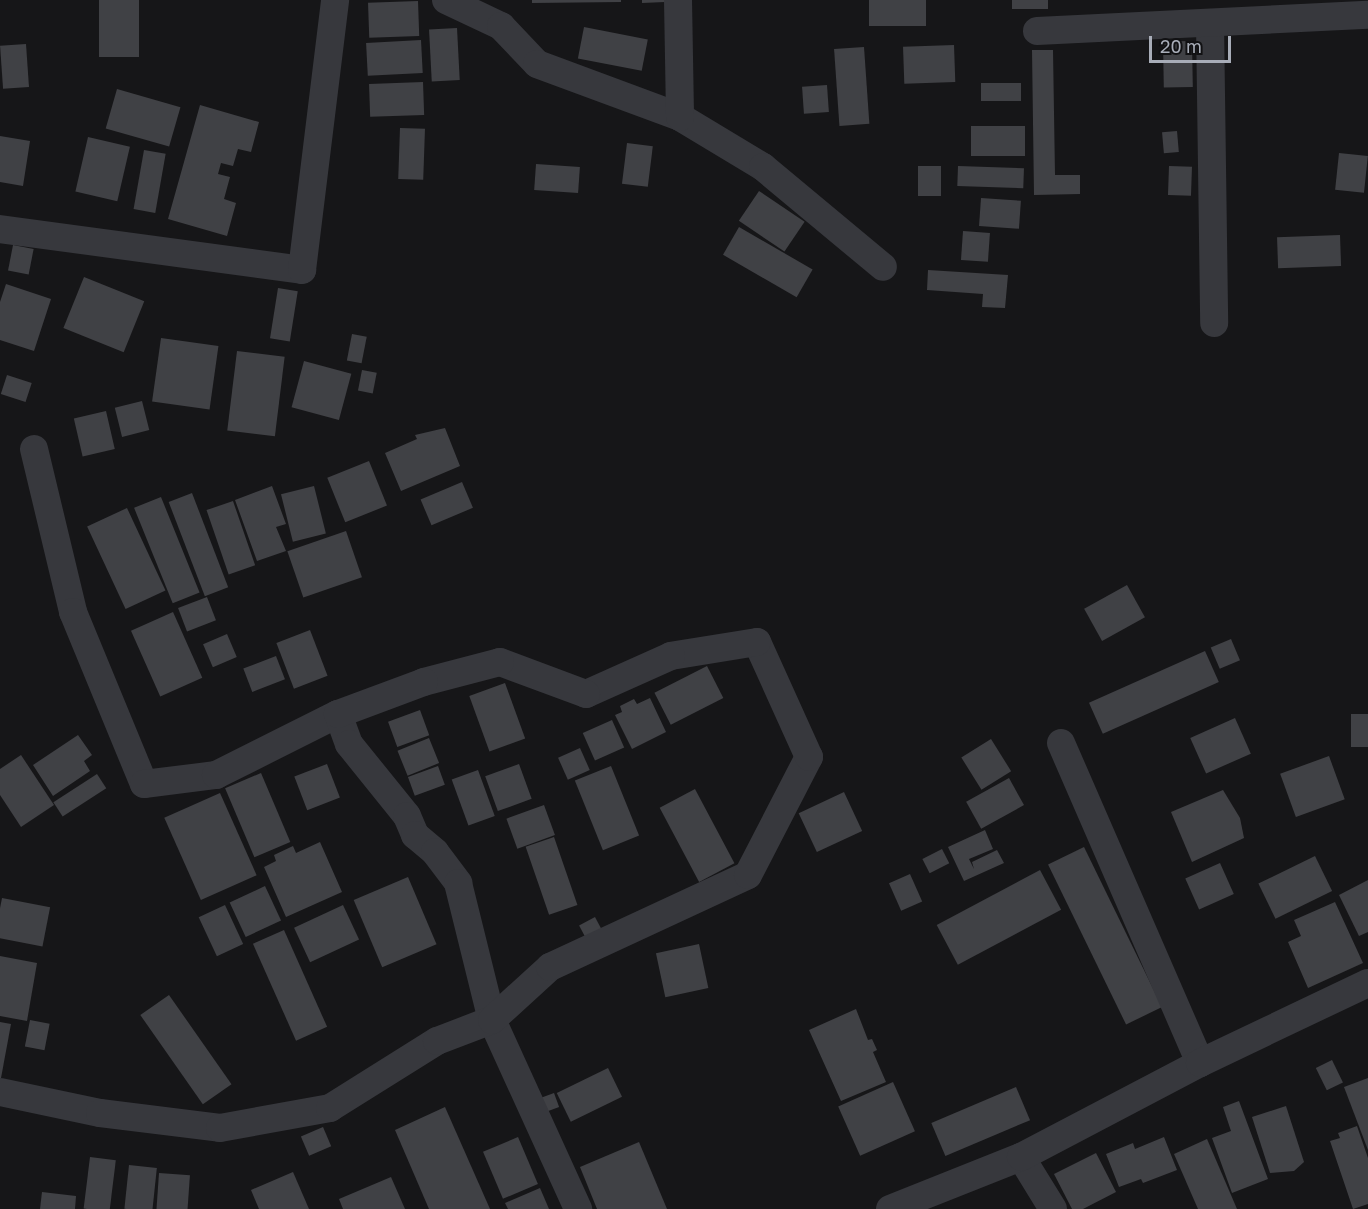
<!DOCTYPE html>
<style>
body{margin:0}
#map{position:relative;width:1368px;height:1209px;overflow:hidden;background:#161618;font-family:"Golos Text",sans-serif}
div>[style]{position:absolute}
.building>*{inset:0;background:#404145;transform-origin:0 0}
.minor>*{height:28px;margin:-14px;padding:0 14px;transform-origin:14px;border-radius:14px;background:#37383d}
span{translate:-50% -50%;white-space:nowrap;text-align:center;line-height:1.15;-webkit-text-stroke:4.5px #111113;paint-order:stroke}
.scale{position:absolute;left:1149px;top:36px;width:82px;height:27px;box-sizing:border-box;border:3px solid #a8adb8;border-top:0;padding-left:8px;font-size:18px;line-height:21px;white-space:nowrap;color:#a8adb8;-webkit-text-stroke:4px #111113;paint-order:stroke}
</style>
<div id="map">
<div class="building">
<i style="left:99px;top:0;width:40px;height:57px"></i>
<i style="clip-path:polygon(532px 0,621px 0,621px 2px,532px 3px)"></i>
<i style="clip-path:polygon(642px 0,665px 0,665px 2px,642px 3px)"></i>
<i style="left:869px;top:0;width:57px;height:26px"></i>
<i style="left:1012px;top:0;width:36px;height:9px"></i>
<i style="left:418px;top:1px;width:35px;height:50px;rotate:88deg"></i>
<i style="left:584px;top:27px;width:65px;height:32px;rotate:11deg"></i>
<i style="left:457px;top:28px;width:52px;height:28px;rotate:87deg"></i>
<i style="left:421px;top:40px;width:33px;height:55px;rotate:87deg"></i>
<i style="left:1192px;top:41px;width:46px;height:29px;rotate:89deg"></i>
<i style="left:26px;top:44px;width:43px;height:26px;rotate:86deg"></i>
<i style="left:954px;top:45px;width:37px;height:51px;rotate:88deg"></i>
<i style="left:864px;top:47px;width:77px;height:30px;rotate:86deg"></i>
<i style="clip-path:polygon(1032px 50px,1053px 50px,1055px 175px,1080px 175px,1080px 194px,1034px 195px)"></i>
<i style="left:423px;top:82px;width:33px;height:54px;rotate:88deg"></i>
<i style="left:1021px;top:83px;width:18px;height:40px;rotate:90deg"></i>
<i style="left:827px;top:85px;width:27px;height:25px;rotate:86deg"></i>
<i style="left:117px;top:89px;width:66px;height:41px;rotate:16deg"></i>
<i style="clip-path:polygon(200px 105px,259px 122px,251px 152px,238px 149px,233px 166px,221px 163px,218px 174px,230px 177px,224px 199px,236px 203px,227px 236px,168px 219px)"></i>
<i style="left:971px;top:126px;width:54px;height:30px"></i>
<i style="left:400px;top:128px;width:25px;height:51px;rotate:2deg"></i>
<i style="left:1177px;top:131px;width:21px;height:15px;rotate:85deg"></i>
<i style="clip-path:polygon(0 136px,30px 141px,23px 186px,0 182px)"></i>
<i style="left:88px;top:137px;width:43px;height:56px;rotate:13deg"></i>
<i style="left:627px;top:143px;width:26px;height:41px;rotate:7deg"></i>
<i style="left:144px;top:150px;width:22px;height:60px;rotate:10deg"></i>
<i style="left:1339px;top:153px;width:29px;height:37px;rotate:6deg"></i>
<i style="left:536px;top:164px;width:44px;height:26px;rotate:4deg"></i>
<i style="left:941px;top:166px;width:30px;height:23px;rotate:90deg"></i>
<i style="left:958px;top:166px;width:66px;height:20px;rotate:2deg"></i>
<i style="left:1169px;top:166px;width:23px;height:29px;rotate:2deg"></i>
<i style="left:759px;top:191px;width:55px;height:36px;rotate:34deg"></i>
<i style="left:981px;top:198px;width:40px;height:28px;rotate:4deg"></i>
<i style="left:739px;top:227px;width:85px;height:32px;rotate:30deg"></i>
<i style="left:963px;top:231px;width:27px;height:29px;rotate:4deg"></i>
<i style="left:1340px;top:235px;width:31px;height:63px;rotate:88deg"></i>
<i style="left:13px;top:245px;width:21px;height:26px;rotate:11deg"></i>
<i style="clip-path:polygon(928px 270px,1008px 275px,1005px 308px,982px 307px,983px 294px,927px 290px)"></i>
<i style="left:84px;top:277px;width:65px;height:55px;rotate:22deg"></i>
<i style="clip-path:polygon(6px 284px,51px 299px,34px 351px,0 340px,0 302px)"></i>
<i style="left:278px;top:288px;width:20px;height:51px;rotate:9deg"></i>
<i style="left:352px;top:334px;width:15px;height:27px;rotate:11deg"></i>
<i style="left:161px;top:338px;width:58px;height:64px;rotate:8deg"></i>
<i style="left:237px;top:351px;width:48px;height:80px;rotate:7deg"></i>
<i style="left:304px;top:361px;width:49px;height:48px;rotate:15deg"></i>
<i style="left:362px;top:370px;width:15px;height:21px;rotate:11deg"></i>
<i style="left:7px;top:375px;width:26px;height:20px;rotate:18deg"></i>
<i style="left:142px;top:401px;width:30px;height:28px;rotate:76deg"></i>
<i style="left:106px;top:411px;width:39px;height:33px;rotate:77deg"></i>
<i style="clip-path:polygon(445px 428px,460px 466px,401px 491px,385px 453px,417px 439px,415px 435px)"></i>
<i style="left:369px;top:461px;width:48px;height:45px;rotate:68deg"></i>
<i style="left:462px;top:482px;width:28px;height:45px;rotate:67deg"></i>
<i style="clip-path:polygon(272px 486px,286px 524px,276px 527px,286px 551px,257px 561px,235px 500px)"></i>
<i style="left:314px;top:486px;width:49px;height:34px;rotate:76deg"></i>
<i style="left:192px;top:493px;width:101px;height:25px;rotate:69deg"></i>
<i style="left:161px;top:497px;width:103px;height:29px;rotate:68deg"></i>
<i style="left:233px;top:501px;width:68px;height:28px;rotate:71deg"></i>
<i style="left:127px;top:508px;width:91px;height:44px;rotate:65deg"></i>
<i style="left:346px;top:531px;width:49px;height:62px;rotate:71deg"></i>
<i style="left:1127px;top:585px;width:37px;height:49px;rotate:61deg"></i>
<i style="left:207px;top:597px;width:25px;height:31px;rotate:69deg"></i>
<i style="left:173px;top:612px;width:72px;height:46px;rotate:66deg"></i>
<i style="left:310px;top:630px;width:49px;height:36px;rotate:69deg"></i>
<i style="left:227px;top:634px;width:25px;height:26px;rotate:67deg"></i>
<i style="left:1231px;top:639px;width:23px;height:22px;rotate:67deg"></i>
<i style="left:1205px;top:651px;width:34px;height:127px;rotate:66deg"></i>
<i style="left:276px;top:656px;width:25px;height:35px;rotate:69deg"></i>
<i style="left:707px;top:666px;width:36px;height:59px;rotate:63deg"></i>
<i style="left:505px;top:683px;width:59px;height:38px;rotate:70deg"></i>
<i style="clip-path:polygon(650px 698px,666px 732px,632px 749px,615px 715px,622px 712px,620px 706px,634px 699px,637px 704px)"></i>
<i style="left:420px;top:710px;width:27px;height:34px;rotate:70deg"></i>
<i style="left:1351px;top:714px;width:17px;height:33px"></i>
<i style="left:1235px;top:718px;width:39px;height:49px;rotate:66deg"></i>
<i style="left:612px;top:720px;width:30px;height:32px;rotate:66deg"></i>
<i style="clip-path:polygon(78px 735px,92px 755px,84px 761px,90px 771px,53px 796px,33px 765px)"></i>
<i style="left:429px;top:738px;width:27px;height:34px;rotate:68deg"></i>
<i style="left:991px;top:739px;width:38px;height:35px;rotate:58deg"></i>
<i style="left:580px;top:748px;width:24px;height:24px;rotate:66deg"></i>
<i style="clip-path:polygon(21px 755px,54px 805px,21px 827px,0 795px,0 769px)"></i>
<i style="left:1329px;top:756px;width:46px;height:52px;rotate:70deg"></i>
<i style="left:327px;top:764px;width:36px;height:35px;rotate:69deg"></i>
<i style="left:519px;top:764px;width:37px;height:36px;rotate:70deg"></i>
<i style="left:438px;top:766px;width:20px;height:32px;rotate:70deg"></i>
<i style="left:611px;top:766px;width:75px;height:39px;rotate:68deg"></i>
<i style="left:478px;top:770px;width:49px;height:28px;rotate:70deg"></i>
<i style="left:261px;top:773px;width:75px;height:39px;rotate:67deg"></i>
<i style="left:97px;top:774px;width:17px;height:52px;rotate:57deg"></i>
<i style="left:1009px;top:778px;width:31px;height:49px;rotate:61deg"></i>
<i style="left:695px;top:789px;width:84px;height:40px;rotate:62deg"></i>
<i style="clip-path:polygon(1223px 790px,1240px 818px,1244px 838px,1192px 862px,1171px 812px)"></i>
<i style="left:844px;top:792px;width:43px;height:50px;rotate:65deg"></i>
<i style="left:220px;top:793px;width:90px;height:61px;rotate:66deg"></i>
<i style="left:544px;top:805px;width:32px;height:40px;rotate:70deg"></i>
<i style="clip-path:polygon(985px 830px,993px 849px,969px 859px,974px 869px,972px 862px,997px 850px,1004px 863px,964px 881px,948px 847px)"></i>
<i style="left:554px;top:837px;width:72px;height:30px;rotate:71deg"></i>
<i style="clip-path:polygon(320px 842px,342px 892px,286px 917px,264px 867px,276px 861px,274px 855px,293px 846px,296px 853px)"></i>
<i style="left:1084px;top:847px;width:178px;height:40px;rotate:64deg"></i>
<i style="left:942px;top:849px;width:16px;height:22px;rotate:63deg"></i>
<i style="left:1315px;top:856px;width:39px;height:63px;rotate:64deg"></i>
<i style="left:1220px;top:863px;width:34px;height:38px;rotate:66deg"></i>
<i style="left:1040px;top:870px;width:45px;height:117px;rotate:62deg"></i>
<i style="left:910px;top:874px;width:30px;height:23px;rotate:66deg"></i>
<i style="left:408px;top:877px;width:73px;height:59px;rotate:67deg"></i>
<i style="clip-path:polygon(1368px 880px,1368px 932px,1359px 936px,1339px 895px)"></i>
<i style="left:265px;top:886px;width:38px;height:39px;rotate:65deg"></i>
<i style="left:2px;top:898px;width:49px;height:40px;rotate:11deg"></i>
<i style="clip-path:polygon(1335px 902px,1363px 963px,1308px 988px,1288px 942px,1301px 936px,1294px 920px)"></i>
<i style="left:225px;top:905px;width:43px;height:29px;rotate:65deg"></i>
<i style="left:343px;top:905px;width:38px;height:54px;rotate:65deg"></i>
<i style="left:595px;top:917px;width:17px;height:18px;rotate:62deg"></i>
<i style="left:284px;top:930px;width:106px;height:34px;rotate:66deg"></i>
<i style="left:699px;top:944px;width:45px;height:44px;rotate:78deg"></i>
<i style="clip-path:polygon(0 956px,37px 963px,27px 1021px,0 1016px)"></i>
<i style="left:169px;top:995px;width:109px;height:35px;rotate:55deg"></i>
<i style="clip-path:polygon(856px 1009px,868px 1040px,872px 1039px,877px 1050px,873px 1052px,886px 1082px,841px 1101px,809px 1030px)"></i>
<i style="left:30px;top:1020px;width:20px;height:27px;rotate:11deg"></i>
<i style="clip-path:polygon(0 1022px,11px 1024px,1px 1078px,0 1078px)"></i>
<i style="left:1332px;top:1060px;width:25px;height:18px;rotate:64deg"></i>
<i style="left:608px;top:1068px;width:32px;height:57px;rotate:64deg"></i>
<i style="clip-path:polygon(1368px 1078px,1368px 1150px,1344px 1087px)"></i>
<i style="left:893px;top:1082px;width:54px;height:60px;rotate:66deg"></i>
<i style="left:1016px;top:1087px;width:36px;height:92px;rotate:67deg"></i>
<i style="left:554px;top:1093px;width:15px;height:13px;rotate:70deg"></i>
<i style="clip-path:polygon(1239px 1101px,1268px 1179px,1232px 1193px,1212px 1138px,1231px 1131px,1223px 1107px)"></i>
<i style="clip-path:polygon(1286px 1106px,1304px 1162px,1294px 1171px,1270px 1173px,1252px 1117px)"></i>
<i style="clip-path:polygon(445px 1107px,490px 1209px,429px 1209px,395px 1130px)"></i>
<i style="clip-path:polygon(1357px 1126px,1368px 1158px,1368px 1204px,1353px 1209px,1330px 1141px,1340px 1138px,1338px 1133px)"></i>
<i style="left:323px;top:1127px;width:21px;height:24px;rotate:67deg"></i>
<i style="left:518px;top:1137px;width:51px;height:38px;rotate:67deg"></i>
<i style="clip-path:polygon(1164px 1137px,1177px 1170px,1143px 1183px,1141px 1179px,1119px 1187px,1106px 1154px,1133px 1143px,1135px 1149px)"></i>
<i style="clip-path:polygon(1207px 1139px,1237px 1209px,1198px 1209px,1174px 1154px)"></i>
<i style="clip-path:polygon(639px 1142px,667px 1209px,597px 1209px,580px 1167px)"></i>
<i style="clip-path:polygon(1096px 1153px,1116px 1192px,1083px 1209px,1072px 1209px,1054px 1174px)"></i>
<i style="left:90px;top:1157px;width:26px;height:52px;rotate:7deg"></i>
<i style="left:129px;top:1165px;width:28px;height:44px;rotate:6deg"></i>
<i style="clip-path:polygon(293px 1172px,309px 1209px,259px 1209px,251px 1190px)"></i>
<i style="left:159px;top:1173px;width:31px;height:36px;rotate:4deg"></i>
<i style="clip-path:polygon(391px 1177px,405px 1209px,343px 1209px,339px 1199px)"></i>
<i style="clip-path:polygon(540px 1188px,549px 1209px,508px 1209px,505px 1203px)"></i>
<i style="clip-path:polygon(42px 1192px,76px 1196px,75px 1209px,40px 1209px)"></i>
</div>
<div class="minor">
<i style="left:446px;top:0;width:61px;rotate:25.3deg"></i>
<i style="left:501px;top:26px;width:52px;rotate:46.5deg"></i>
<i style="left:537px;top:64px;width:153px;rotate:20.3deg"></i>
<i style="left:680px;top:117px;width:97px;rotate:31.1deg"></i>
<i style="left:763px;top:167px;width:156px;rotate:39.8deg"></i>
<i style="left:678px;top:0;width:117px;rotate:89deg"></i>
<i style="left:1210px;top:23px;width:300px;rotate:89.2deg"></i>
<i style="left:1037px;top:31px;width:331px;rotate:-2.8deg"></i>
<i style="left:0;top:229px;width:305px;rotate:7.7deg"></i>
<i style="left:302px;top:270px;width:272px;rotate:-83deg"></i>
<i style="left:34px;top:449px;width:168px;rotate:76.5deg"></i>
<i style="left:73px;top:612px;width:186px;rotate:67.6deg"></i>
<i style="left:144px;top:784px;width:73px;rotate:-7.1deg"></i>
<i style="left:216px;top:775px;width:136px;rotate:-26.6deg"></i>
<i style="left:338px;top:714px;width:32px;rotate:70deg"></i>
<i style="left:349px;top:744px;width:92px;rotate:51.1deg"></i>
<i style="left:407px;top:816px;width:21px;rotate:67deg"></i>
<i style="left:415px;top:835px;width:26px;rotate:40deg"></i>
<i style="left:435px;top:852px;width:39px;rotate:53deg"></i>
<i style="left:458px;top:883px;width:141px;rotate:76.1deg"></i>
<i style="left:492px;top:1020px;width:208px;rotate:65.5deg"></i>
<i style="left:1061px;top:743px;width:349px;rotate:66.5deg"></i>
<i style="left:0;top:1092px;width:102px;rotate:11.9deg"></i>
<i style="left:100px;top:1113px;width:121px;rotate:7.1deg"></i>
<i style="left:220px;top:1128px;width:112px;rotate:-10.3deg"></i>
<i style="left:330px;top:1108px;width:126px;rotate:-32.1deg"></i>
<i style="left:437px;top:1041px;width:59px;rotate:-20.9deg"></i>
<i style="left:492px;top:1020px;width:79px;rotate:-42.4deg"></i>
<i style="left:550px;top:967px;width:218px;rotate:-24.9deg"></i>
<i style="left:748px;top:875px;width:133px;rotate:-62.7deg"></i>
<i style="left:809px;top:757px;width:126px;rotate:-114.3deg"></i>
<i style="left:757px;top:642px;width:87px;rotate:170.8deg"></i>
<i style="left:671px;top:656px;width:93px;rotate:155.9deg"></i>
<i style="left:586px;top:694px;width:92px;rotate:-159.6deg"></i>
<i style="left:500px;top:662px;width:79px;rotate:165.3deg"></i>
<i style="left:424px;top:682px;width:92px;rotate:159.6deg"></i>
<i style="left:1021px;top:1157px;width:61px;rotate:58.4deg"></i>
<i style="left:890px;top:1209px;width:141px;rotate:-21.7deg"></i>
<i style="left:1021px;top:1157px;width:202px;rotate:-27.7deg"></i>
<i style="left:1200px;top:1063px;width:186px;rotate:-25.5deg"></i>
</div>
<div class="scale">20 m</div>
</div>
